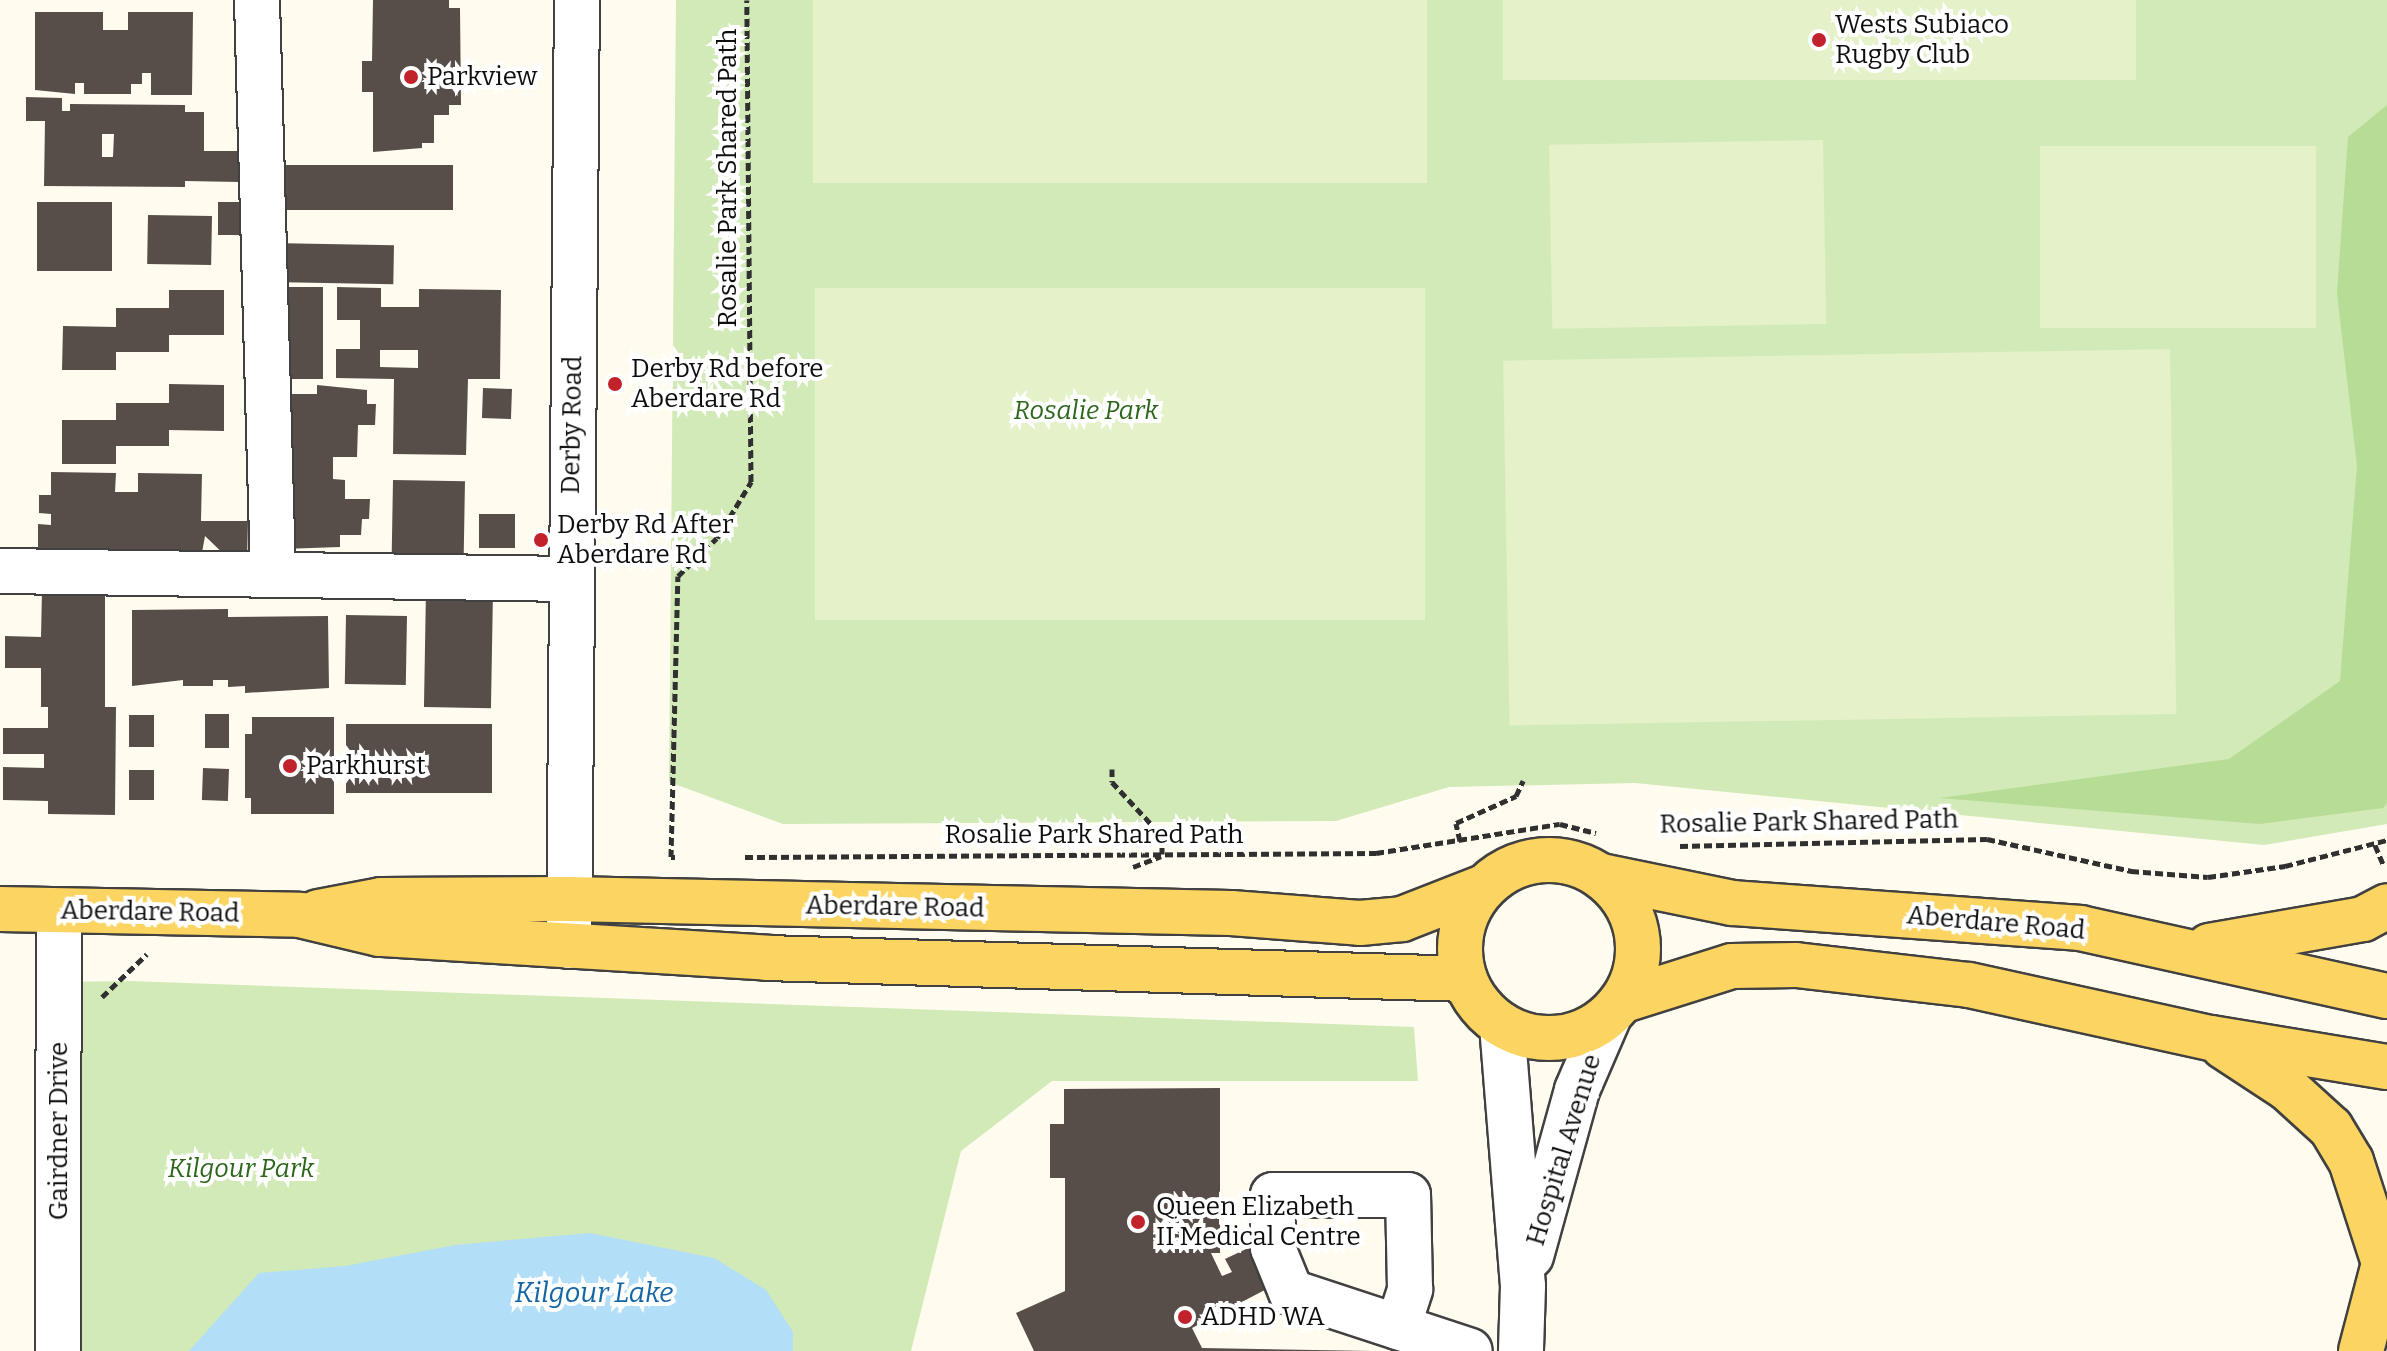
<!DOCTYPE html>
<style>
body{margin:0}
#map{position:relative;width:2387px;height:1351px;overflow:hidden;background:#fffbee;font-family:Bitter,serif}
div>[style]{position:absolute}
.green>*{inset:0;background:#d2eab7}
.forest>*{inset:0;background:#b6dc96}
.pitch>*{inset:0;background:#e4f1c9;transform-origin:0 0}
.water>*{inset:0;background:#b2def8}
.building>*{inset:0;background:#574e4a;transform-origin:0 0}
.path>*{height:5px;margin-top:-2.5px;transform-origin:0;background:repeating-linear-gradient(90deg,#303030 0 8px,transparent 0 12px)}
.roads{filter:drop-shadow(2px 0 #414141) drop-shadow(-2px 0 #414141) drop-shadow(0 2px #414141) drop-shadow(0 -2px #414141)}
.minor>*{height:44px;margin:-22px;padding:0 22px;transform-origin:22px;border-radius:22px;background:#fff}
.major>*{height:44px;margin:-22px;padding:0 22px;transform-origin:22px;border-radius:22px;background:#fcd461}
.major>.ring{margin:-22px;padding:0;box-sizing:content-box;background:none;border:44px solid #fcd461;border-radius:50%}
.dots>*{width:22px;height:22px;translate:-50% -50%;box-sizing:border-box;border:4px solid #fff;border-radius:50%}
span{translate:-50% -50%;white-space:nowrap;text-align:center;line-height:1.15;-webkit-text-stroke:8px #fff;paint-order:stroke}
.poi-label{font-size:26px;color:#0e0e0e}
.left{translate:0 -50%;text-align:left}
.street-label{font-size:26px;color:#0e0e0e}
.park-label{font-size:26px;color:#2d671c;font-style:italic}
.water-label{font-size:28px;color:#1366a3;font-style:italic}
</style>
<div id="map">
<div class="green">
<i style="clip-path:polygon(676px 0,2387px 0,2387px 824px,2264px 845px,1635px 783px,1449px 787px,1336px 821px,783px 824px,669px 782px)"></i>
<i style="clip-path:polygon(129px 981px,1414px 1027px,1418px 1081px,1052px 1081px,961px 1151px,911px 1351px,58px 1351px,59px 982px)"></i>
</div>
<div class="forest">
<i style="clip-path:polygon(2387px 105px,2387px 803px,2383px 808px,2260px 824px,1940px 798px,2229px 759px,2340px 681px,2357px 466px,2337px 293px,2348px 137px)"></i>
</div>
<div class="pitch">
<i style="left:813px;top:0;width:614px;height:183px"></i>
<i style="left:1503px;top:0;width:633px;height:80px"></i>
<i style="left:1823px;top:140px;width:184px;height:274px;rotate:89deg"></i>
<i style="left:2040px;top:146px;width:276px;height:182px"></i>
<i style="left:1425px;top:288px;width:332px;height:610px;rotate:90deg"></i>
<i style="left:2170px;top:349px;width:365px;height:667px;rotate:89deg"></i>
</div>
<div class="water">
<i style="clip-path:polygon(590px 1233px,714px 1258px,766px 1290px,793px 1332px,793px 1351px,189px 1351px,259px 1273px,345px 1266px,455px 1245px)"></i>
</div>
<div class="building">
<i style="clip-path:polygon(373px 0,449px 0,449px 8px,460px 8px,461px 105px,449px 105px,449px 115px,434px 115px,434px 143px,422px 143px,422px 148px,373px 152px,373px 92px,362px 92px,362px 61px,372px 61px)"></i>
<i style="clip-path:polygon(35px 12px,103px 12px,103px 30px,128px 30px,128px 12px,193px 12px,192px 95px,151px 95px,151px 73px,142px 73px,142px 84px,131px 84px,131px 94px,84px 94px,84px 83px,75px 83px,75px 94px,35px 90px)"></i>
<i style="clip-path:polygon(evenodd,26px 97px,62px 98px,62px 111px,70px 111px,70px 104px,185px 105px,185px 112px,204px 112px,204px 151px,240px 151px,239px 182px,185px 181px,185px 187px,44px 186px,45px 121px,26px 121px,26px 97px,102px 134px,114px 134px,113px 157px,102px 157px,102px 134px)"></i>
<i style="left:271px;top:165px;width:182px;height:45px"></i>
<i style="left:37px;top:202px;width:75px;height:69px"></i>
<i style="left:218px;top:202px;width:28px;height:33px"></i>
<i style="left:148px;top:215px;width:64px;height:49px;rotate:1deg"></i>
<i style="left:271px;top:243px;width:123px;height:39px;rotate:1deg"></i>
<i style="left:286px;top:287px;width:37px;height:92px"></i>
<i style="clip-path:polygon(evenodd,337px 287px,381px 288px,381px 307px,419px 307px,419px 289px,501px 290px,500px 379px,468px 379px,466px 455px,393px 454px,394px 379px,336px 378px,336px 349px,360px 349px,360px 320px,337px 320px,337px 287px,380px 350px,418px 350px,418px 368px,380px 367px,380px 350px)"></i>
<i style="clip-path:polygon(169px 290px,224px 290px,224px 335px,169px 335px,169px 352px,116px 352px,116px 370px,62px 370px,63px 326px,116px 327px,116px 308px,169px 308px)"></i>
<i style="clip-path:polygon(169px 384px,224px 385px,224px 431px,169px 430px,169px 446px,116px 446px,116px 464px,62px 464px,62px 420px,116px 420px,116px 403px,169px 403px)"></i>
<i style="clip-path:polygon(317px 385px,367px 390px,367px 404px,376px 404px,375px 425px,358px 425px,357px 457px,333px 457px,333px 479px,345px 480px,345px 499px,370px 499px,369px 519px,362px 519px,361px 535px,340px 535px,340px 547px,283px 549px,291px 394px,317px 394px)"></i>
<i style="left:483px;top:388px;width:29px;height:30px;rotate:2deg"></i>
<i style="clip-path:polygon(51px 472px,116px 473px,115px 492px,138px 492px,138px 473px,202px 474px,201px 521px,248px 521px,247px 562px,232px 562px,205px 536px,201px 558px,38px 561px,38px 524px,51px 525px,51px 514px,39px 513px,39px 495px,51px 495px)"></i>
<i style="left:393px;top:480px;width:72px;height:76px;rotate:1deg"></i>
<i style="left:479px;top:514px;width:36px;height:34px"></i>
<i style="clip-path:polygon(42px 590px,105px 591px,105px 707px,116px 707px,115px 815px,48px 814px,48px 801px,3px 800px,3px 767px,44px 768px,44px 754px,3px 754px,3px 728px,48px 728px,48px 707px,41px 707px,41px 668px,5px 668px,5px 636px,41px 637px)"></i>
<i style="left:426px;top:590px;width:67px;height:117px;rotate:1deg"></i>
<i style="clip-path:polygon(228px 609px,228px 617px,328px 616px,329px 688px,245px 693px,245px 686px,228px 687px,228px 680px,213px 680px,213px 686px,183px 686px,183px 680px,132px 686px,132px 610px)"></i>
<i style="left:346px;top:615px;width:61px;height:69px;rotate:1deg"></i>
<i style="left:205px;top:714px;width:24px;height:34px"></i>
<i style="left:129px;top:715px;width:25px;height:32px"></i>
<i style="clip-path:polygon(252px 717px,334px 717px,334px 814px,251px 814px,251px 798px,245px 798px,245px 734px,252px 734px)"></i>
<i style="left:346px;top:724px;width:146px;height:69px"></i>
<i style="left:203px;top:768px;width:26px;height:32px;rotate:2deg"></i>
<i style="left:129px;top:770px;width:25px;height:30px"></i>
<i style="clip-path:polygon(1220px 1088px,1220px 1253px,1211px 1253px,1222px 1276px,1232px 1272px,1225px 1259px,1261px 1242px,1280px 1282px,1192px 1328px,1202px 1348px,1372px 1351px,1034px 1351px,1016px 1313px,1065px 1291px,1065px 1178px,1050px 1178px,1050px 1124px,1064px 1124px,1064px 1089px)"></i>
</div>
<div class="path">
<i style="left:1112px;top:769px;width:13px;rotate:90deg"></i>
<i style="left:1112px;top:782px;width:74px;rotate:47.2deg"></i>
<i style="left:1162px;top:836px;width:18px;rotate:90deg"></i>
<i style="left:1460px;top:841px;width:18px;rotate:-103deg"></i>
<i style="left:1456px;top:823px;width:66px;rotate:-24.2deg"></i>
<i style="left:1516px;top:796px;width:17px;rotate:-65deg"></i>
<i style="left:2375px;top:845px;width:23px;rotate:67deg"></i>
<i style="left:1680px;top:846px;width:307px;rotate:-1.3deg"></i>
<i style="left:1987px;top:839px;width:148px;rotate:12.5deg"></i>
<i style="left:2131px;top:871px;width:77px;rotate:4.5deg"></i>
<i style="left:2208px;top:877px;width:78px;rotate:-8.1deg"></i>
<i style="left:2285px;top:866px;width:105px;rotate:-14.3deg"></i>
<i style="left:675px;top:857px;width:4px;rotate:180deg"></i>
<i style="left:671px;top:857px;width:281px;rotate:-88.6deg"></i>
<i style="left:678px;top:576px;width:54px;rotate:-44.3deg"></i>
<i style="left:717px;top:538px;width:66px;rotate:-58.7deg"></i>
<i style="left:751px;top:482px;width:482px;rotate:-90.5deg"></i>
<i style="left:745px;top:857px;width:631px;rotate:-0.36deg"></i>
<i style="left:1376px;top:853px;width:186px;rotate:-9deg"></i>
<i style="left:1560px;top:824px;width:37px;rotate:14deg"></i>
<i style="left:1133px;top:867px;width:30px;rotate:-21deg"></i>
<i style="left:102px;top:997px;width:62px;rotate:-43.7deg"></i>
</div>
<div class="roads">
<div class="minor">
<i style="left:257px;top:0;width:574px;rotate:88.4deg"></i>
<i style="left:0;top:571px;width:570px;rotate:0.8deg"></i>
<i style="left:569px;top:946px;width:946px;rotate:-89.52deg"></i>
<i style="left:1502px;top:1025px;width:262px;rotate:85.4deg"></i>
<i style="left:1523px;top:1286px;width:65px;rotate:91.8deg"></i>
<i style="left:1531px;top:1256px;width:172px;rotate:-74.5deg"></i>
<i style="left:1577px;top:1090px;width:81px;rotate:-66.6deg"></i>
<i style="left:1398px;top:1327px;width:40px;rotate:-72deg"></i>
<i style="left:1410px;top:1289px;width:94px;rotate:-91.2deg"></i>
<i style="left:1408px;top:1195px;width:135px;rotate:180deg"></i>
<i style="left:1273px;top:1195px;width:53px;rotate:90deg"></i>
<i style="left:1273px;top:1248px;width:48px;rotate:67.8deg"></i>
<i style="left:1291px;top:1292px;width:188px;rotate:18.2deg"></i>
<i style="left:58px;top:1351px;width:440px;rotate:-89.9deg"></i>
</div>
<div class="major">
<i class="ring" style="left:1460px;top:860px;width:134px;height:134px"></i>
<i style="left:1601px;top:876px;width:134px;rotate:11.6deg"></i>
<i style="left:1732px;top:903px;width:349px;rotate:4.1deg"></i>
<i style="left:2080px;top:928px;width:314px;rotate:12.5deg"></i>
<i style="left:0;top:909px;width:300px;rotate:1.1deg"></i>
<i style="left:300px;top:915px;width:82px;rotate:13.4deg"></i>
<i style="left:380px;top:934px;width:388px;rotate:3.5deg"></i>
<i style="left:767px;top:958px;width:698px;rotate:1.72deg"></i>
<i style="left:318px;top:912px;width:64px;rotate:-10.8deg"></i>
<i style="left:381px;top:900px;width:187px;rotate:-0.3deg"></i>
<i style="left:568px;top:899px;width:663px;rotate:1.21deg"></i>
<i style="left:1231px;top:913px;width:129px;rotate:4.4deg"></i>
<i style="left:1360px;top:923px;width:42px;rotate:-5.4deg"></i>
<i style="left:1402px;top:919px;width:88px;rotate:-21.3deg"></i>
<i style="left:2209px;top:946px;width:156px;rotate:-9.9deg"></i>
<i style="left:2363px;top:919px;width:27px;rotate:-28deg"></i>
<i style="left:1624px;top:1000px;width:113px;rotate:-17.5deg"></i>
<i style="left:1732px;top:966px;width:64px;rotate:-0.9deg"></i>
<i style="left:1796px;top:965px;width:174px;rotate:6.6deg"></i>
<i style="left:1969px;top:985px;width:248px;rotate:12.4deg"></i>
<i style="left:2211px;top:1038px;width:178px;rotate:9.4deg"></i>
<i style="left:2223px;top:1046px;width:77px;rotate:33.3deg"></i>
<i style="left:2287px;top:1088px;width:59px;rotate:42.3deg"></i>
<i style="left:2331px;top:1128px;width:39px;rotate:59deg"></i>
<i style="left:2351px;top:1161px;width:107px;rotate:72.1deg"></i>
<i style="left:2361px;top:1351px;width:102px;rotate:-75.3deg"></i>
</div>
</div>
<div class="dots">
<i style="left:1819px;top:40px;background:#c2222b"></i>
<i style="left:411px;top:77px;background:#c2222b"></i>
<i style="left:615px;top:384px;background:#c2222b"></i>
<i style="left:541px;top:540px;background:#c2222b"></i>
<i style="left:290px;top:766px;background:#c2222b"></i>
<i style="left:1138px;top:1222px;background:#c2222b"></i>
<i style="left:1185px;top:1317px;background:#c2222b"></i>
</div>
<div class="poi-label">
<span class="left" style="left:1835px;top:40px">Wests Subiaco<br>Rugby Club</span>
<span class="left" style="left:427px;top:77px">Parkview</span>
<span class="left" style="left:631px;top:384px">Derby Rd before<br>Aberdare Rd</span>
<span class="left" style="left:557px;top:540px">Derby Rd After<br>Aberdare Rd</span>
<span class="left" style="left:306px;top:766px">Parkhurst</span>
<span class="left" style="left:1156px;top:1222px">Queen Elizabeth<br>II Medical Centre</span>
<span class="left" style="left:1201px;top:1317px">ADHD WA</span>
</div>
<div class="street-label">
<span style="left:728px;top:178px;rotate:-90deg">Rosalie Park Shared Path</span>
<span style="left:572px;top:425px;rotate:-89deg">Derby Road</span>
<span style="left:1809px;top:822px;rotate:-1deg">Rosalie Park Shared Path</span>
<span style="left:1094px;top:835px">Rosalie Park Shared Path</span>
<span style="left:895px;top:907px;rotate:1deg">Aberdare Road</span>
<span style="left:150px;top:912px;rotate:1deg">Aberdare Road</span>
<span style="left:1996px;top:923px;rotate:5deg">Aberdare Road</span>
<span style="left:59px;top:1131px;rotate:-90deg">Gairdner Drive</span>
<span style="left:1564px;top:1150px;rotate:-73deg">Hospital Avenue</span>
</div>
<div class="park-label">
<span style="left:1086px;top:411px">Rosalie Park</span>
<span style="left:241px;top:1169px">Kilgour Park</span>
</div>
<div class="water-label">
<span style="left:594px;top:1293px">Kilgour Lake</span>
</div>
</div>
